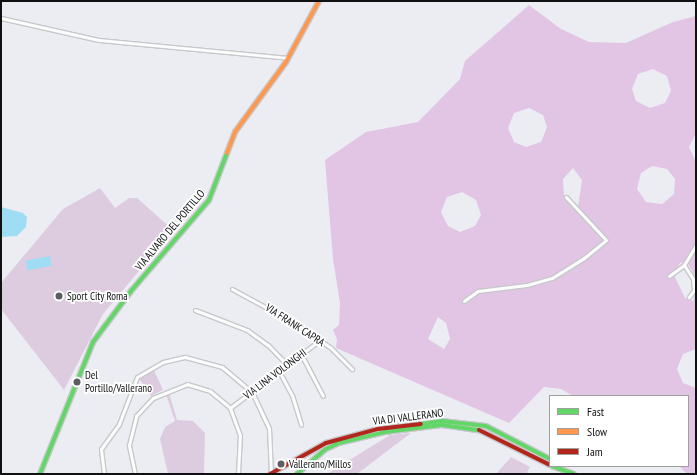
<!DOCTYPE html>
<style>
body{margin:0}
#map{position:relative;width:697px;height:475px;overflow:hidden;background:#ecedf2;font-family:"PT Sans Narrow",sans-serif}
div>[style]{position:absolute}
.green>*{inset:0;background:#ddcbe0}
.forest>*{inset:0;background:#e2c5e5}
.water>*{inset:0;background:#9eddf3;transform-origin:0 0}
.roads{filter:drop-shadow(1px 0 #c7c8cb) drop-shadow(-1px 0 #c7c8cb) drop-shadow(0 1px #c7c8cb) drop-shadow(0 -1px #c7c8cb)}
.street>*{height:3px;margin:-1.5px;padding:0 1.5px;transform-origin:1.5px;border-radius:1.5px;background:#fcfcfd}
.fast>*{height:4px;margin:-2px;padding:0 2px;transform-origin:2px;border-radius:2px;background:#63d668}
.slow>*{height:4px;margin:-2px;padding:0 2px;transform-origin:2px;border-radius:2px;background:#ff974d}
.jam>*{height:4px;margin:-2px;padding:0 2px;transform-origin:2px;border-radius:2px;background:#b3261e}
.dots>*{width:11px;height:11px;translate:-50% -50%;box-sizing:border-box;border:2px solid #fff;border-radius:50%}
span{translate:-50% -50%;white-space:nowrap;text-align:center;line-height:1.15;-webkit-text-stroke:3.5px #fff;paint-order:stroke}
.street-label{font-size:11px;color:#0f1012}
.poi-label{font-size:11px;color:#0f1012}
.left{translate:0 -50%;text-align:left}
.frame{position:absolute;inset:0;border:2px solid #0f1012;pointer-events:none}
.legend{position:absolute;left:549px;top:395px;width:140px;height:72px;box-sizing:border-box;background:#fff;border:1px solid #9f9fa0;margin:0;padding:5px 7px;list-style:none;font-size:12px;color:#0f1012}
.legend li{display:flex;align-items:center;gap:8px;height:20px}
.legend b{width:20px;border:1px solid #9f9fa0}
</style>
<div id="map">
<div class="green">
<i style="clip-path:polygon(100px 188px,115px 208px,129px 198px,137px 198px,173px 230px,103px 314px,64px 390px,1px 309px,1px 283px,63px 209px)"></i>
<i style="clip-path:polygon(154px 370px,163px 390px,151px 396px,139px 378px)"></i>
<i style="clip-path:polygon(169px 393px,177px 420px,193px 421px,205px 433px,204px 474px,168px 474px,160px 439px,165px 427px,175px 421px,166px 394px)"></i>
<i style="clip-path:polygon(411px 433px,357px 474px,327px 474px,390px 435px)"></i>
<i style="clip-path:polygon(511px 457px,530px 467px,527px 472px,529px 474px,496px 474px)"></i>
</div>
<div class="forest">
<i style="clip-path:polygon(evenodd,529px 5px,561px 29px,589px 42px,626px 43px,673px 22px,696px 16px,696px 133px,689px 147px,696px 162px,696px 278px,687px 262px,680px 263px,674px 275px,685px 298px,693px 301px,696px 289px,696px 349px,683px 354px,677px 369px,683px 383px,696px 388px,696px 474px,687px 474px,679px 466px,688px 466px,688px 396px,573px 396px,561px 389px,544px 387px,509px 423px,336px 348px,337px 339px,333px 330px,339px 325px,340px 303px,333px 259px,325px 160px,366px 132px,418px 122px,460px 79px,465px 61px,529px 5px,653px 69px,667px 76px,671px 91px,665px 103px,650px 108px,636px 101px,632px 89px,638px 74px,653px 69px,529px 5px,529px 108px,543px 115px,547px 127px,541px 142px,526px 147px,514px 142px,508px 128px,514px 113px,529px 108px,529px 5px,652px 166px,667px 169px,675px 179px,674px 194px,662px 204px,646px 202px,637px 189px,641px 173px,652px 166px,529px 5px,573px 168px,582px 180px,578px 207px,564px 196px,563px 179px,573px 168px,529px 5px,462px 192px,476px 200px,481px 215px,475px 226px,460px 232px,448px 226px,441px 212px,447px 197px,462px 192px,529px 5px,438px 317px,446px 323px,450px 339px,444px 349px,428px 339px,438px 317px)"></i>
</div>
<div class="water">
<i style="clip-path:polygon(1px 207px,23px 213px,27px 217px,26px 227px,17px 236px,1px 237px)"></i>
<i style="left:50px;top:256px;width:10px;height:25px;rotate:79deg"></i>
</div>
<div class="roads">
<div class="street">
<i style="left:1px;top:18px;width:100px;rotate:12.7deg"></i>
<i style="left:99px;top:40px;width:190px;rotate:5.4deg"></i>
<i style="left:684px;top:265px;width:17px;rotate:57deg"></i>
<i style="left:693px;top:279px;width:11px;rotate:85deg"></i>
<i style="left:694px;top:290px;width:9px;rotate:126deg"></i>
<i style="left:669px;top:276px;width:19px;rotate:-36deg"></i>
<i style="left:684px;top:265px;width:23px;rotate:-59deg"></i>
<i style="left:232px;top:289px;width:67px;rotate:28.5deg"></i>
<i style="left:291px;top:321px;width:48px;rotate:34deg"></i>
<i style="left:331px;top:348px;width:30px;rotate:45deg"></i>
<i style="left:464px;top:301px;width:17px;rotate:-36deg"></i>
<i style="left:478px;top:291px;width:49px;rotate:-7deg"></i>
<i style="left:527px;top:285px;width:26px;rotate:-16deg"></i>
<i style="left:552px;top:278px;width:38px;rotate:-32deg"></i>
<i style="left:584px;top:258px;width:28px;rotate:-39deg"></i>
<i style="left:606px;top:240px;width:59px;rotate:-132.9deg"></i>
<i style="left:195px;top:310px;width:56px;rotate:21deg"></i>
<i style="left:247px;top:330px;width:26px;rotate:36deg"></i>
<i style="left:268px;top:345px;width:28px;rotate:46deg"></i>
<i style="left:301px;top:354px;width:47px;rotate:62.4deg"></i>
<i style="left:279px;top:371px;width:27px;rotate:62deg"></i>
<i style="left:292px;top:395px;width:31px;rotate:73deg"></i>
<i style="left:230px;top:408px;width:113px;rotate:-37.1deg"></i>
<i style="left:296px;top:459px;width:6px;rotate:31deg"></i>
<i style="left:301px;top:462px;width:7px;rotate:82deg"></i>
<i style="left:104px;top:474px;width:25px;rotate:-97deg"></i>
<i style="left:101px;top:449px;width:31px;rotate:-54deg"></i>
<i style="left:119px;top:424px;width:50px;rotate:-69deg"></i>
<i style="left:137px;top:377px;width:30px;rotate:-30deg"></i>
<i style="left:163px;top:362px;width:23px;rotate:-13deg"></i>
<i style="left:185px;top:357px;width:38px;rotate:15deg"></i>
<i style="left:222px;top:367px;width:39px;rotate:40deg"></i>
<i style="left:252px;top:392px;width:40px;rotate:65deg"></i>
<i style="left:269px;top:428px;width:46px;rotate:87.5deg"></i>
<i style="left:135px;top:474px;width:30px;rotate:-102deg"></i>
<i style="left:129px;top:445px;width:30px;rotate:-76deg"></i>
<i style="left:136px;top:416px;width:25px;rotate:-47deg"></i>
<i style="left:153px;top:398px;width:37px;rotate:-22deg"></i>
<i style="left:187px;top:384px;width:24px;rotate:17deg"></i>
<i style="left:210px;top:391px;width:26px;rotate:40deg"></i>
<i style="left:230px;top:408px;width:29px;rotate:70deg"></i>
<i style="left:240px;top:435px;width:39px;rotate:93deg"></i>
</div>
<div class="fast">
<i style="left:421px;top:424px;width:21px;rotate:-8deg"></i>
<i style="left:442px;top:421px;width:44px;rotate:6.5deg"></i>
<i style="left:486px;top:426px;width:72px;rotate:27.3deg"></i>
<i style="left:552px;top:466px;width:23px;rotate:20deg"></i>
<i style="left:40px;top:474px;width:142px;rotate:-68.1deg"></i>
<i style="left:93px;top:342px;width:64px;rotate:-53.3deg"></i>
<i style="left:131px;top:291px;width:120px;rotate:-49.4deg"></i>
<i style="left:209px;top:200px;width:50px;rotate:-69deg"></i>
<i style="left:297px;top:474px;width:38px;rotate:-41deg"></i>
<i style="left:326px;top:449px;width:14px;rotate:-25deg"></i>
<i style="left:339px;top:443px;width:47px;rotate:-13.4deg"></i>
<i style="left:385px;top:432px;width:57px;rotate:-7deg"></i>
<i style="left:442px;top:425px;width:37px;rotate:8deg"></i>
</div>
<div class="slow">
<i style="left:227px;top:153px;width:22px;rotate:-69deg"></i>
<i style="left:235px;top:132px;width:87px;rotate:-53.9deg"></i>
<i style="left:286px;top:62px;width:69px;rotate:-61.6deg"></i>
</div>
<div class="jam">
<i style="left:479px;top:430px;width:79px;rotate:26.2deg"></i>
<i style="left:270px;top:474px;width:64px;rotate:-29deg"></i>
<i style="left:326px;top:443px;width:54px;rotate:-15.1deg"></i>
<i style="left:378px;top:429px;width:43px;rotate:-6.6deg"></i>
</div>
</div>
<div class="dots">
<i style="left:59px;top:296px;background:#5c5d60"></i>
<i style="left:77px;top:382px;background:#5c5d60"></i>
<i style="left:281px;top:464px;background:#5c5d60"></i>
</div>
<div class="street-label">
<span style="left:170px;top:230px;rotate:-50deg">VIA ALVARO DEL PORTILLO</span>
<span style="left:295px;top:325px;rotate:33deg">VIA FRANK CAPRA</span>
<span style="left:275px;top:374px;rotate:-37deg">VIA LINA VOLONGHI</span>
<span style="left:408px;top:417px;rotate:-7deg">VIA DI VALLERANO</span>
</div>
<div class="poi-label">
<span class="left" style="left:67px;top:296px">Sport City Roma</span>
<span class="left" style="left:85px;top:382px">Del<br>Portillo/Vallerano</span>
<span class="left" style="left:289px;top:464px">Vallerano/Millos</span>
</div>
<div class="frame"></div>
<ul class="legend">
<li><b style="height:5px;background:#63d668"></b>Fast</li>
<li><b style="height:5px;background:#ff974d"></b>Slow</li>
<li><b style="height:5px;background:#b3261e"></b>Jam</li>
</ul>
</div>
